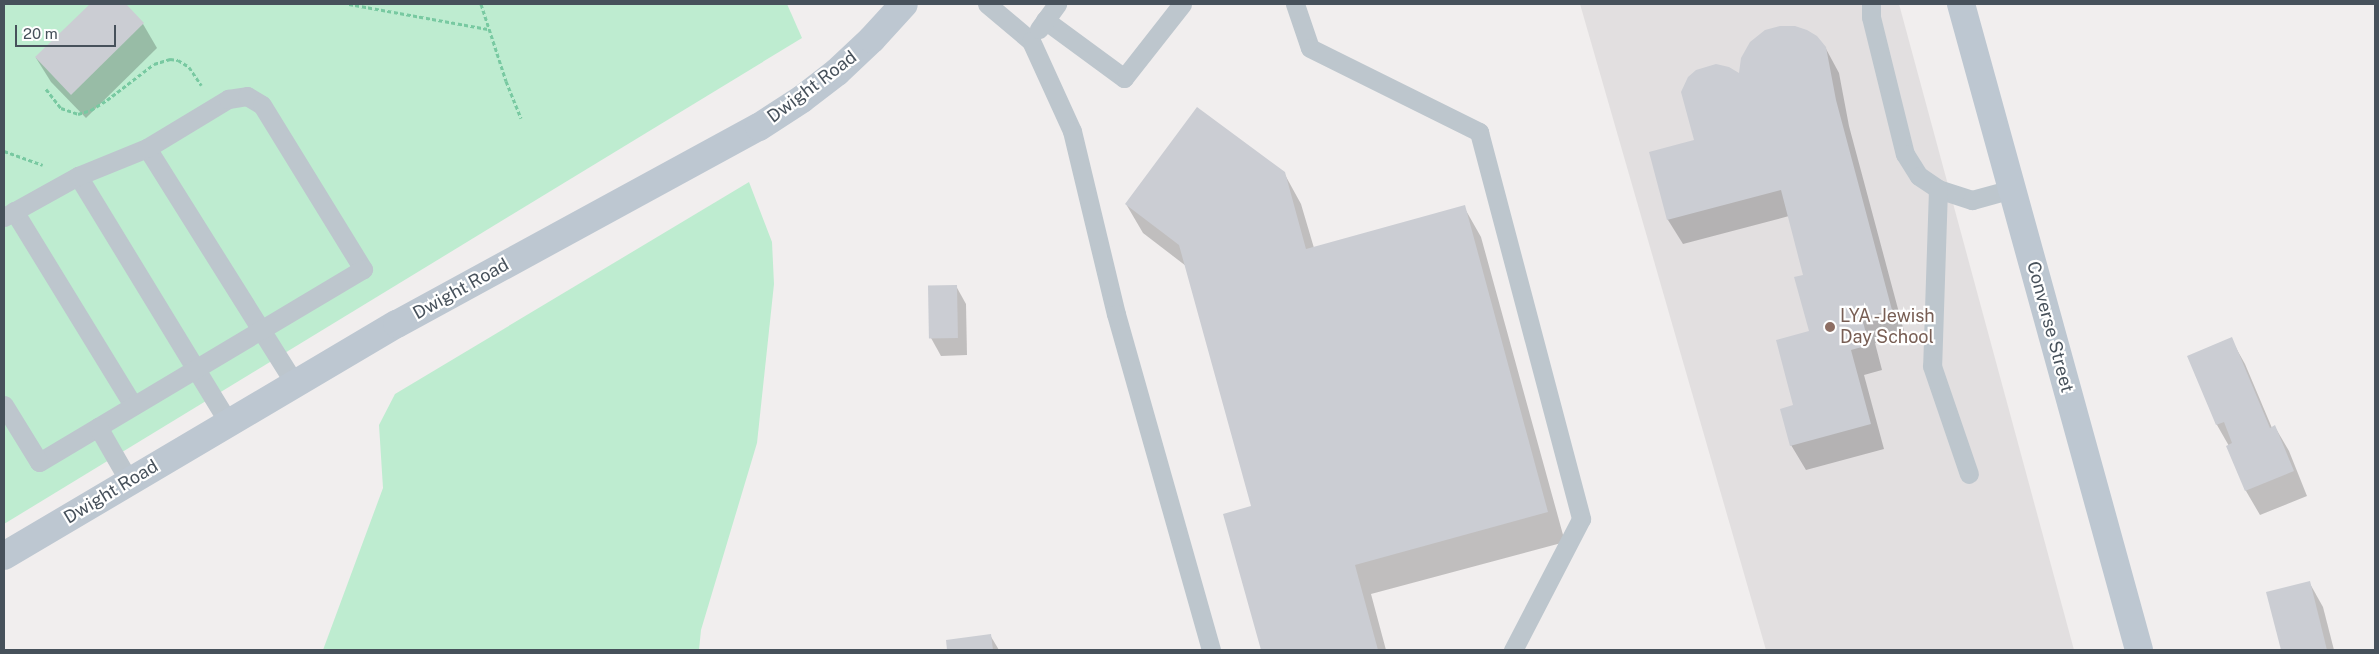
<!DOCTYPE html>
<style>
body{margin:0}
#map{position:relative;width:2379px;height:654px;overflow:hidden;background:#f1eeee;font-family:"Public Sans",sans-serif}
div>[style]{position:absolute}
.education>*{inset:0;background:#e2dfe0}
.green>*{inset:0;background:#beecd0}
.shadow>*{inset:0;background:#0003}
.building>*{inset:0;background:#cbcdd3;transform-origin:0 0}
.path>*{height:3px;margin-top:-1.5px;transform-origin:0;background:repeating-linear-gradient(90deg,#78c9a1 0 4px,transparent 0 6.5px)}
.service>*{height:19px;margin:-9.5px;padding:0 9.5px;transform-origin:9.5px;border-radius:9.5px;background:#bdc6cd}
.secondary>*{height:28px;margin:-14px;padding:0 14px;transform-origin:14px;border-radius:14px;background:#bdc7d1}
.dots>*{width:14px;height:14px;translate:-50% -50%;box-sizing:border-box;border:2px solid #fff;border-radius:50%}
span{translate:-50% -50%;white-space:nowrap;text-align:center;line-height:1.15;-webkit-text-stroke:4.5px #fff;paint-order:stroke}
.street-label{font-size:18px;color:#47515b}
.education-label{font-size:18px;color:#785e54}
.left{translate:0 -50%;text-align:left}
.frame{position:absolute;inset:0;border:5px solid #47515b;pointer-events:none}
.scale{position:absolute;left:15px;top:25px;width:101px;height:22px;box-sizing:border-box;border:2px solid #47515b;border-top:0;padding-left:6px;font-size:15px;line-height:18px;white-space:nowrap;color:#47515b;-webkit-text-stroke:4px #fff;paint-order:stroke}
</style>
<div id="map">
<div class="education">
<i style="clip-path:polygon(1580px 4px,1899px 4px,2074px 650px,1766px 650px)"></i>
</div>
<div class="green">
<i style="clip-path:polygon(4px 4px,787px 4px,802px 38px,4px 524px)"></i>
<i style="clip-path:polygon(749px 182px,772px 242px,774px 284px,757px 443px,701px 630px,699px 650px,323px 650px,383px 488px,379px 425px,395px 394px)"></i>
</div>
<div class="shadow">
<i style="clip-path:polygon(92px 4px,124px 4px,143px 24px,157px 48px,86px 118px,51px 82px,36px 58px)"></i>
<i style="clip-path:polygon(1825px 47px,1839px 73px,1849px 126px,1905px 335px,1875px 343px,1882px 370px,1864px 375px,1884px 449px,1806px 470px,1791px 445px,1795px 406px,1810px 332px,1804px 276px,1789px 216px,1683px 244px,1668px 220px,1651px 153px,1696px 141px,1740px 75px)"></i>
<i style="clip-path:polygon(1284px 173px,1301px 204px,1314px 248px,1464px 207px,1481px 237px,1565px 542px,1371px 594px,1386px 650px,1262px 650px,1225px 515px,1253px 507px,1186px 266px,1143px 233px,1126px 204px)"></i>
<i style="clip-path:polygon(956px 286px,966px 304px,967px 355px,941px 356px,931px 338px)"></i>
<i style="clip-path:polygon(2231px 339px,2245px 364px,2272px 428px,2275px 427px,2289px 451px,2307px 496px,2260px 515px,2246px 491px,2229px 446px,2217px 425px,2189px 357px)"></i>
<i style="clip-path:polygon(2309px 582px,2323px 607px,2334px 650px,2282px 650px,2268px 593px)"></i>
<i style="clip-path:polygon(990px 635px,999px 650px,948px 650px,947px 641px)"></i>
</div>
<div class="building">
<i style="clip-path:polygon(90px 4px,126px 4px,144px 23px,71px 95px,35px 57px)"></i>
<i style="clip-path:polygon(1780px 26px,1795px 26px,1807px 30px,1817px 36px,1826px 47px,1836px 100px,1892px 310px,1862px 318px,1869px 345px,1851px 350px,1871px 424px,1790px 446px,1780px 409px,1793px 405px,1776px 340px,1809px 331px,1794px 277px,1803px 275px,1781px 190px,1667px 220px,1649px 152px,1694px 140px,1681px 92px,1688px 77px,1696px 70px,1716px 64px,1729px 67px,1739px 73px,1741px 58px,1750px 42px,1765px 30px)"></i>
<i style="clip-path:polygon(1197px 107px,1285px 172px,1306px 249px,1465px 205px,1548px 512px,1355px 565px,1378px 650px,1261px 650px,1223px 514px,1251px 506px,1179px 245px,1125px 204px)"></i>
<i style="left:957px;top:285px;width:53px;height:29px;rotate:89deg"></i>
<i style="clip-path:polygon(2232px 337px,2270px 428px,2275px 425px,2294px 471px,2245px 491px,2226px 446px,2232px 443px,2224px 422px,2216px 425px,2187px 356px)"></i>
<i style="clip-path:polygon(2310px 581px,2327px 650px,2281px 650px,2266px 592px)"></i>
<i style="clip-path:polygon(991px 634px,993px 650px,947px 650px,946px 640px)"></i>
</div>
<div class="path">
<i style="left:349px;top:4px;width:141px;rotate:10.2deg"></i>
<i style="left:481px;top:4px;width:81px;rotate:72deg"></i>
<i style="left:506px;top:81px;width:40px;rotate:68deg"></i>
<i style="left:46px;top:89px;width:24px;rotate:52deg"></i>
<i style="left:61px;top:108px;width:18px;rotate:19deg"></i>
<i style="left:78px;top:114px;width:14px;rotate:-17deg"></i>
<i style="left:91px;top:110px;width:19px;rotate:-32deg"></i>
<i style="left:107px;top:100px;width:59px;rotate:-37.5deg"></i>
<i style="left:154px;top:64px;width:17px;rotate:-17deg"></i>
<i style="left:170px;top:59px;width:8px;rotate:7deg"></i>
<i style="left:178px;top:60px;width:13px;rotate:32deg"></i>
<i style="left:189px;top:67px;width:22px;rotate:56deg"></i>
<i style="left:4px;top:151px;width:41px;rotate:19.7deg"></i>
</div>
<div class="service">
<i style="left:987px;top:4px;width:57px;rotate:40.1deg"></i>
<i style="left:1031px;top:41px;width:99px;rotate:65.5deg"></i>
<i style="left:1072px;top:131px;width:188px;rotate:76.5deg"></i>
<i style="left:1116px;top:314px;width:349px;rotate:74.2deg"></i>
<i style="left:1295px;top:4px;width:46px;rotate:71.2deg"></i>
<i style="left:1310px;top:48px;width:189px;rotate:26.4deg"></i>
<i style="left:1479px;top:132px;width:400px;rotate:75.2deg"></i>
<i style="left:1581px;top:519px;width:148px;rotate:117.4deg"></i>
<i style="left:1871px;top:4px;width:13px;rotate:90deg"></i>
<i style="left:1871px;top:17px;width:141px;rotate:76.1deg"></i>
<i style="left:1905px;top:154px;width:26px;rotate:58deg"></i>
<i style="left:1919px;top:176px;width:23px;rotate:34deg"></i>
<i style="left:1938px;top:189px;width:36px;rotate:18deg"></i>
<i style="left:1972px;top:200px;width:41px;rotate:-15.4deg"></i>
<i style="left:1045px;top:20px;width:98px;rotate:36.3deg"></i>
<i style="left:1124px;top:78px;width:94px;rotate:-51.9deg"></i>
<i style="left:1039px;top:29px;width:31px;rotate:-54deg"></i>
<i style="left:147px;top:148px;width:279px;rotate:57.9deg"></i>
<i style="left:78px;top:176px;width:289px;rotate:58.6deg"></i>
<i style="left:1938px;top:189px;width:177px;rotate:91.9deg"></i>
<i style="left:1932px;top:366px;width:114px;rotate:71.1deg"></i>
<i style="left:14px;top:211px;width:228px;rotate:58.5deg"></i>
<i style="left:4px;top:217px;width:85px;rotate:-29deg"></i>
<i style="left:78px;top:176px;width:74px;rotate:-22.1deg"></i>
<i style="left:147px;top:148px;width:95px;rotate:-31.2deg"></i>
<i style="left:228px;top:99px;width:19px;rotate:-9deg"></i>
<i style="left:247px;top:96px;width:17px;rotate:31deg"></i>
<i style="left:262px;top:105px;width:193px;rotate:58.4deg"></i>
<i style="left:363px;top:269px;width:377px;rotate:149.2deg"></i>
<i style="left:39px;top:462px;width:67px;rotate:-121.6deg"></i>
<i style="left:98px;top:427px;width:62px;rotate:60.1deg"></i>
</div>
<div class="secondary">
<i style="left:1961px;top:4px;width:670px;rotate:74.59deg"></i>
<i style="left:4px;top:556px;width:456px;rotate:-30.6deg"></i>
<i style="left:397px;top:324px;width:412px;rotate:-28.6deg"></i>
<i style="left:759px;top:127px;width:51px;rotate:-33.1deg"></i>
<i style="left:802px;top:99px;width:44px;rotate:-37.6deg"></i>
<i style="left:837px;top:72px;width:48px;rotate:-43.3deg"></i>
<i style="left:872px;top:39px;width:47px;rotate:-47.6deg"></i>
</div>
<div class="dots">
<i style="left:1830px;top:327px;background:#8d6e63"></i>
</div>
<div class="street-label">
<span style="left:812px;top:87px;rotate:-37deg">Dwight Road</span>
<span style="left:461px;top:289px;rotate:-29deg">Dwight Road</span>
<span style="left:2050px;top:327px;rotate:75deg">Converse Street</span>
<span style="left:111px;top:492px;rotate:-31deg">Dwight Road</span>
</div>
<div class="education-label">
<span class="left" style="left:1840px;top:327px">LYA -Jewish<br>Day School</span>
</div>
<div class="frame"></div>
<div class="scale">20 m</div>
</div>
